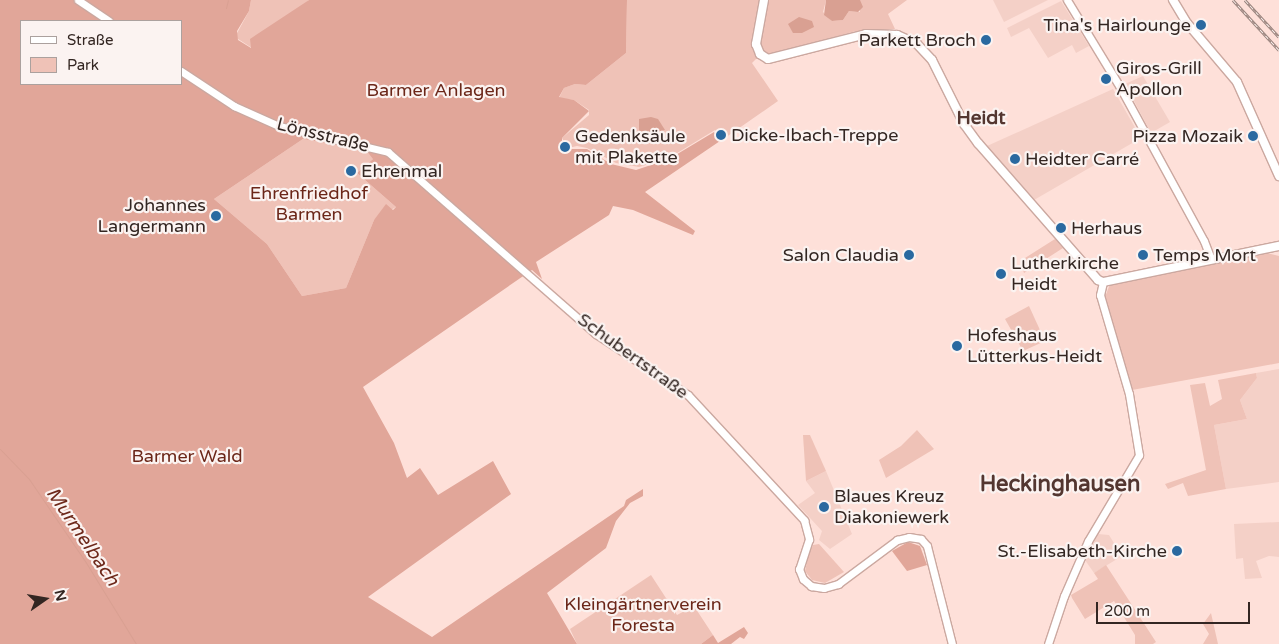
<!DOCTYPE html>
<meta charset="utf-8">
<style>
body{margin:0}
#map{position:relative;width:1279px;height:644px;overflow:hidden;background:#fee0d9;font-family:"Varela Round",sans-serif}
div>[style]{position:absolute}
.built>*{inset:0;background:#f4d0c7}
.green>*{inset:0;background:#efc2b7}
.forest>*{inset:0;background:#e1a699}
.water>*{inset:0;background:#d9a092}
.stream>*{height:1px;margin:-0.5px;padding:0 0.5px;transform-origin:0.5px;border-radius:0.5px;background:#d9a092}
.roads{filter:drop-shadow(1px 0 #cba8a0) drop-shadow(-1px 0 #cba8a0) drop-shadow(0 1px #cba8a0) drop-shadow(0 -1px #cba8a0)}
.tertiary>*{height:7px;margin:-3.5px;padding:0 3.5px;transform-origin:3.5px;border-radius:3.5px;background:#fff}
.secondary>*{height:8px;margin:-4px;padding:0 4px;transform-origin:4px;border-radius:4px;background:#fff}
.rail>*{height:3px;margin-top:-1.5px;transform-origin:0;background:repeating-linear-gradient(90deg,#fbf3f1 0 4px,#97827c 0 8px);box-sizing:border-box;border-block:1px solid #97827c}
.dots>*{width:14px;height:14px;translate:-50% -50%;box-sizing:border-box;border:2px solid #fbf3f1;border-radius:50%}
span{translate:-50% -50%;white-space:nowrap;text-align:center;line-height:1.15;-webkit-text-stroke:4.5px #fbf3f1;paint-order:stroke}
.poi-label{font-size:18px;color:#332622}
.right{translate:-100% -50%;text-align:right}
.left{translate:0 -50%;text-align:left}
.park-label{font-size:18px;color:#6b2618}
.street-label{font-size:18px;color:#332622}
.neighbourhood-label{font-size:19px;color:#533630;font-weight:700}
.water-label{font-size:19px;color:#6e291b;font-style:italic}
.district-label{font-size:22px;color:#533630;font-weight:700}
.legend{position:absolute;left:20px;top:20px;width:162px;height:65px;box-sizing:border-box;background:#fbf3f1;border:1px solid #aba19e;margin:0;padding:6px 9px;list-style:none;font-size:15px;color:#332622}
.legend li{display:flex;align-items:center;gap:10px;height:25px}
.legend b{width:25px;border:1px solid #aba19e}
.north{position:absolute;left:20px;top:574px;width:50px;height:50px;-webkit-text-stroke:4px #fbf3f1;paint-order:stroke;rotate:77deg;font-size:14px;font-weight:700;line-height:20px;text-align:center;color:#332622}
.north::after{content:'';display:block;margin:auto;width:18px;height:22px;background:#332622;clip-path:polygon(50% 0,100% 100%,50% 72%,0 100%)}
.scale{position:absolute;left:1096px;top:602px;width:154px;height:22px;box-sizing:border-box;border:2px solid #332622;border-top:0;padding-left:6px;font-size:15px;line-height:18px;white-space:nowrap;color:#332622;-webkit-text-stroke:4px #fbf3f1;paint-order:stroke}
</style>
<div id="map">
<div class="built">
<i style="clip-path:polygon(993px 0,1048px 0,1004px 22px)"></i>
<i style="clip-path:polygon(1061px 1px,1089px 46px,1076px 53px,1072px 45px,1048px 58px,1029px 28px,1011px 37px,1007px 28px)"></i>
<i style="clip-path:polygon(1143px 76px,1170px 122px,1151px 133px,1125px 84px)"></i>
<i style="clip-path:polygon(1113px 89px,1141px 138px,1034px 200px,987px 146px)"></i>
<i style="clip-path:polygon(1279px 369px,1279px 482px,1226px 489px,1214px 425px,1247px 419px,1240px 400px,1257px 378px,1256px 373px)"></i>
<i style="clip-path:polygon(826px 471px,852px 534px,830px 549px,819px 540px,822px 531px,798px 505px,815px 493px,806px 481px)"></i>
<i style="clip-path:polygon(1279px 522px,1279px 557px,1269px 556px,1256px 561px,1262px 578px,1245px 579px,1243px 558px,1236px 559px,1234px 524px)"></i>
<i style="clip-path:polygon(1098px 534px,1109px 535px,1122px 556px,1094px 573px,1085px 560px)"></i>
</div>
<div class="green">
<i style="clip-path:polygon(251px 0,309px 0,252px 48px,235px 37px,249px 11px)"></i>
<i style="clip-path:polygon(627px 0,826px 0,823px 12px,832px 21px,843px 20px,849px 11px,860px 12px,860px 0,907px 0,888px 14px,895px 29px,856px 31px,756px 59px,752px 63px,778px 101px,722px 140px,715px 130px,669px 158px,639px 167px,616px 163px,587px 148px,577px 146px,568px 148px,562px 138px,589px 115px,589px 110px,574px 100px,559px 98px,564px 88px,575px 84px,586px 85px,626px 53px)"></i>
<i style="clip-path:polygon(303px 139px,366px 150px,373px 156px,373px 159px,357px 173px,396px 207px,374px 220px,346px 288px,302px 296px,267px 244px,214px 199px)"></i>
<i style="clip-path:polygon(1055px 239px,1063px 248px,1024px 273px,1023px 270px,1029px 264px,1025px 258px)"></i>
<i style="clip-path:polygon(1267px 253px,1279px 256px,1279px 363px,1132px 390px,1105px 297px,1110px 284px)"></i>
<i style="clip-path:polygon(1029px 306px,1045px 341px,1023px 351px,1005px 319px)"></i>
<i style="clip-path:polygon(1256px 373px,1257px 378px,1240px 400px,1247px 419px,1214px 425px,1226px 489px,1188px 496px,1183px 483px,1168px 489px,1165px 484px,1206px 470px,1190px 385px,1205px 383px,1210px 406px,1222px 399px,1218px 380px)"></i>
<i style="clip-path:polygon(917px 430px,934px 449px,886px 478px,879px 460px,901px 446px)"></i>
<i style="clip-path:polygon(803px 435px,810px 435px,826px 471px,806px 481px)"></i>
<i style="clip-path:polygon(819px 544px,844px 572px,825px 583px,812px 580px,805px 571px,809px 553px,813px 545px)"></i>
<i style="clip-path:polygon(1106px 565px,1156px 642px,1153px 644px,1135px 644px,1135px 635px,1114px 601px,1085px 619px,1072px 598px,1071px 595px,1098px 579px,1094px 573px)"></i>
<i style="clip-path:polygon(651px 575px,677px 615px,694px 606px,713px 635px,701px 644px,577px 644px,570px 629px)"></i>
<i style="clip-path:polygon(1211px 613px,1218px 644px,1203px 644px,1209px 634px,1203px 624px)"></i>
</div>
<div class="forest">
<i style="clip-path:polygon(evenodd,0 0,251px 0,249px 11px,237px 31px,238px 40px,251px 48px,250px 39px,309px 0,627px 0,626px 53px,586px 85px,575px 84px,564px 88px,559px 97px,574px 100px,589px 111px,562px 138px,562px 143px,568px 149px,587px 149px,611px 164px,636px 170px,669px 159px,714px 132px,720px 141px,645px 192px,695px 231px,693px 235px,633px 210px,613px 206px,609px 215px,536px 262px,542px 279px,532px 270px,363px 387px,394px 443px,407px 478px,420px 468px,438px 495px,493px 461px,511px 494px,368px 597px,432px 637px,624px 506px,626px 500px,643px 489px,643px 496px,630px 503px,616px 521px,606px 548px,547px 593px,577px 644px,0 644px,0 0,21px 21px,181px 21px,181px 84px,21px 84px,21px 21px,0 0,303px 139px,366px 150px,373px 159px,357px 173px,396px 207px,393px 210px,386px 204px,374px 220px,346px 288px,302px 296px,267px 244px,214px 199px,303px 139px)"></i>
<i style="clip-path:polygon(908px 542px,920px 546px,927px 565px,907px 571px,892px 551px)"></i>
<i style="clip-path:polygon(744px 627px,748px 633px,744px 639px,740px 637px,731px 644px,701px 644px,713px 635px,718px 643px)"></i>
</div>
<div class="water">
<i style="clip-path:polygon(826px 0,860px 0,863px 7px,858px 12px,849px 11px,843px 20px,832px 21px,824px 15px)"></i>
<i style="clip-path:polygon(799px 17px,812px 21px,814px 27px,802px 33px,793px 33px,788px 24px)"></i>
<i style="clip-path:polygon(651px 117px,658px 119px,665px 130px,650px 133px,639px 131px,639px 119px)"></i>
</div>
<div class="stream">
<i style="left:226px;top:8px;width:8px;rotate:-76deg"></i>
<i style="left:0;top:449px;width:42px;rotate:46deg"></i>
<i style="left:29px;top:479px;width:99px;rotate:55.7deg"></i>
<i style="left:85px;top:561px;width:97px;rotate:58.4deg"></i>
</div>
<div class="roads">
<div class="tertiary">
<i style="left:78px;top:0;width:37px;rotate:34deg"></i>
<i style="left:1067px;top:0;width:102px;rotate:58.7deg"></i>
<i style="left:1120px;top:87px;width:175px;rotate:61.4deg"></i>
<i style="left:1204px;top:241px;width:19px;rotate:69deg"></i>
<i style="left:181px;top:71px;width:64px;rotate:33.4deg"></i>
<i style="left:234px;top:106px;width:49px;rotate:24deg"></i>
<i style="left:279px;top:126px;width:112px;rotate:13.4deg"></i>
<i style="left:388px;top:152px;width:276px;rotate:41.2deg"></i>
<i style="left:596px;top:334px;width:110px;rotate:33.5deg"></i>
<i style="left:688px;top:395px;width:171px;rotate:47.1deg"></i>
<i style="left:804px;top:520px;width:20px;rotate:75deg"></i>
<i style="left:809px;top:539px;width:32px;rotate:108deg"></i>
<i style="left:799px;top:569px;width:11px;rotate:68deg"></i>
<i style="left:803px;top:579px;width:11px;rotate:41deg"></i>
<i style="left:811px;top:586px;width:13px;rotate:9deg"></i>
<i style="left:824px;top:588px;width:15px;rotate:-16deg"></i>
<i style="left:838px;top:584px;width:74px;rotate:-36.7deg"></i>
<i style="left:897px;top:540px;width:12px;rotate:-14deg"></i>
<i style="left:909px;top:537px;width:12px;rotate:9deg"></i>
<i style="left:921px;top:539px;width:9px;rotate:49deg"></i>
<i style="left:927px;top:546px;width:101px;rotate:75.7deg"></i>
<i style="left:1048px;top:644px;width:51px;rotate:-71.6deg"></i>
<i style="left:1064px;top:596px;width:60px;rotate:-66.4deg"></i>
<i style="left:1088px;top:541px;width:100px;rotate:-59.3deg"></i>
<i style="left:1139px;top:455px;width:62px;rotate:-99.3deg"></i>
<i style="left:1129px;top:394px;width:103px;rotate:-106.3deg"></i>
<i style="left:1100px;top:295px;width:13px;rotate:-77deg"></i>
</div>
<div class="secondary">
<i style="left:764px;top:0;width:45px;rotate:100.3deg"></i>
<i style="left:756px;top:44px;width:11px;rotate:68deg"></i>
<i style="left:760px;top:54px;width:9px;rotate:32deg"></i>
<i style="left:768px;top:59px;width:101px;rotate:-14.3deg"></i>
<i style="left:866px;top:34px;width:31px;rotate:2deg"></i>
<i style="left:897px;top:35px;width:22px;rotate:24deg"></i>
<i style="left:917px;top:44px;width:22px;rotate:47deg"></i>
<i style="left:932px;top:60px;width:72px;rotate:63.4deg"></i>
<i style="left:964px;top:124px;width:24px;rotate:54deg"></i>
<i style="left:978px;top:143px;width:182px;rotate:48.8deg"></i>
<i style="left:1098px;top:280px;width:5px;rotate:22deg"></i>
<i style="left:1103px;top:282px;width:180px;rotate:-11.6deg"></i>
<i style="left:1173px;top:0;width:27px;rotate:59deg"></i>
<i style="left:1187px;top:23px;width:77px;rotate:49.7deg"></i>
<i style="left:1237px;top:82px;width:103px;rotate:65.9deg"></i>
</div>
</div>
<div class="rail">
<i style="left:1233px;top:0;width:68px;rotate:47.4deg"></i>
<i style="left:1245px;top:0;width:50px;rotate:47.4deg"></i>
</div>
<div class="dots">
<i style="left:1201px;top:25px;background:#2a69a0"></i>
<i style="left:986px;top:40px;background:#2a69a0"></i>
<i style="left:1106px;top:79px;background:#2a69a0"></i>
<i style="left:721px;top:135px;background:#2a69a0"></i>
<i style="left:1253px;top:136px;background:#2a69a0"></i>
<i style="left:565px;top:147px;background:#2a69a0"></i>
<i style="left:1015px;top:159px;background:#2a69a0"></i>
<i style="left:351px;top:171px;background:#2a69a0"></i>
<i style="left:216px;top:216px;background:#2a69a0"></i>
<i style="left:1061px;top:228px;background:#2a69a0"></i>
<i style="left:909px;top:255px;background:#2a69a0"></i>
<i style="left:1143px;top:255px;background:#2a69a0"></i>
<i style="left:1001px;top:274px;background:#2a69a0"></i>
<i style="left:957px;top:346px;background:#2a69a0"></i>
<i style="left:824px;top:507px;background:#2a69a0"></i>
<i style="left:1177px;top:551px;background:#2a69a0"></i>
</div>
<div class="poi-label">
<span class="right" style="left:1191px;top:25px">Tina's Hairlounge</span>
<span class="right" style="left:976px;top:40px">Parkett Broch</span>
<span class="left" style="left:1116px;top:79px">Giros-Grill<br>Apollon</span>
<span class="left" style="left:731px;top:135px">Dicke-Ibach-Treppe</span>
<span class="right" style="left:1243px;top:136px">Pizza Mozaik</span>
<span class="left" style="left:575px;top:147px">Gedenksäule<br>mit Plakette</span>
<span class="left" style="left:1025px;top:159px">Heidter Carré</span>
<span class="left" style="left:361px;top:171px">Ehrenmal</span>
<span class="right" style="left:206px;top:216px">Johannes<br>Langermann</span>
<span class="left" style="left:1071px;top:228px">Herhaus</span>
<span class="right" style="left:899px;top:255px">Salon Claudia</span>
<span class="left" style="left:1153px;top:255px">Temps Mort</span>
<span class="left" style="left:1011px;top:274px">Lutherkirche<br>Heidt</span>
<span class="left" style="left:967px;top:346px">Hofeshaus<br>Lütterkus-Heidt</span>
<span class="left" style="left:834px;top:507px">Blaues Kreuz<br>Diakoniewerk</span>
<span class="right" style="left:1167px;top:551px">St.-Elisabeth-Kirche</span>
</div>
<div class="park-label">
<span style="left:436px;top:90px">Barmer Anlagen</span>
<span style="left:309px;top:204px">Ehrenfriedhof<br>Barmen</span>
<span style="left:187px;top:456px">Barmer Wald</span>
<span style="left:643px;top:615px">Kleingärtnerverein<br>Foresta</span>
</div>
<div class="street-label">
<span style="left:323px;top:135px;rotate:14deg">Lönsstraße</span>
<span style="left:633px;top:356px;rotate:36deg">Schubertstraße</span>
</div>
<div class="neighbourhood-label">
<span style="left:981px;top:119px">Heidt</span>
</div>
<div class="water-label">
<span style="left:82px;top:537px;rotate:56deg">Murmelbach</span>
</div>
<div class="district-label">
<span style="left:1060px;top:485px">Heckinghausen</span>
</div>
<ul class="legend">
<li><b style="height:6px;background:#fff"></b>Straße</li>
<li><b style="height:14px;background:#efc2b7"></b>Park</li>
</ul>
<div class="north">N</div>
<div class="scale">200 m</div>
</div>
